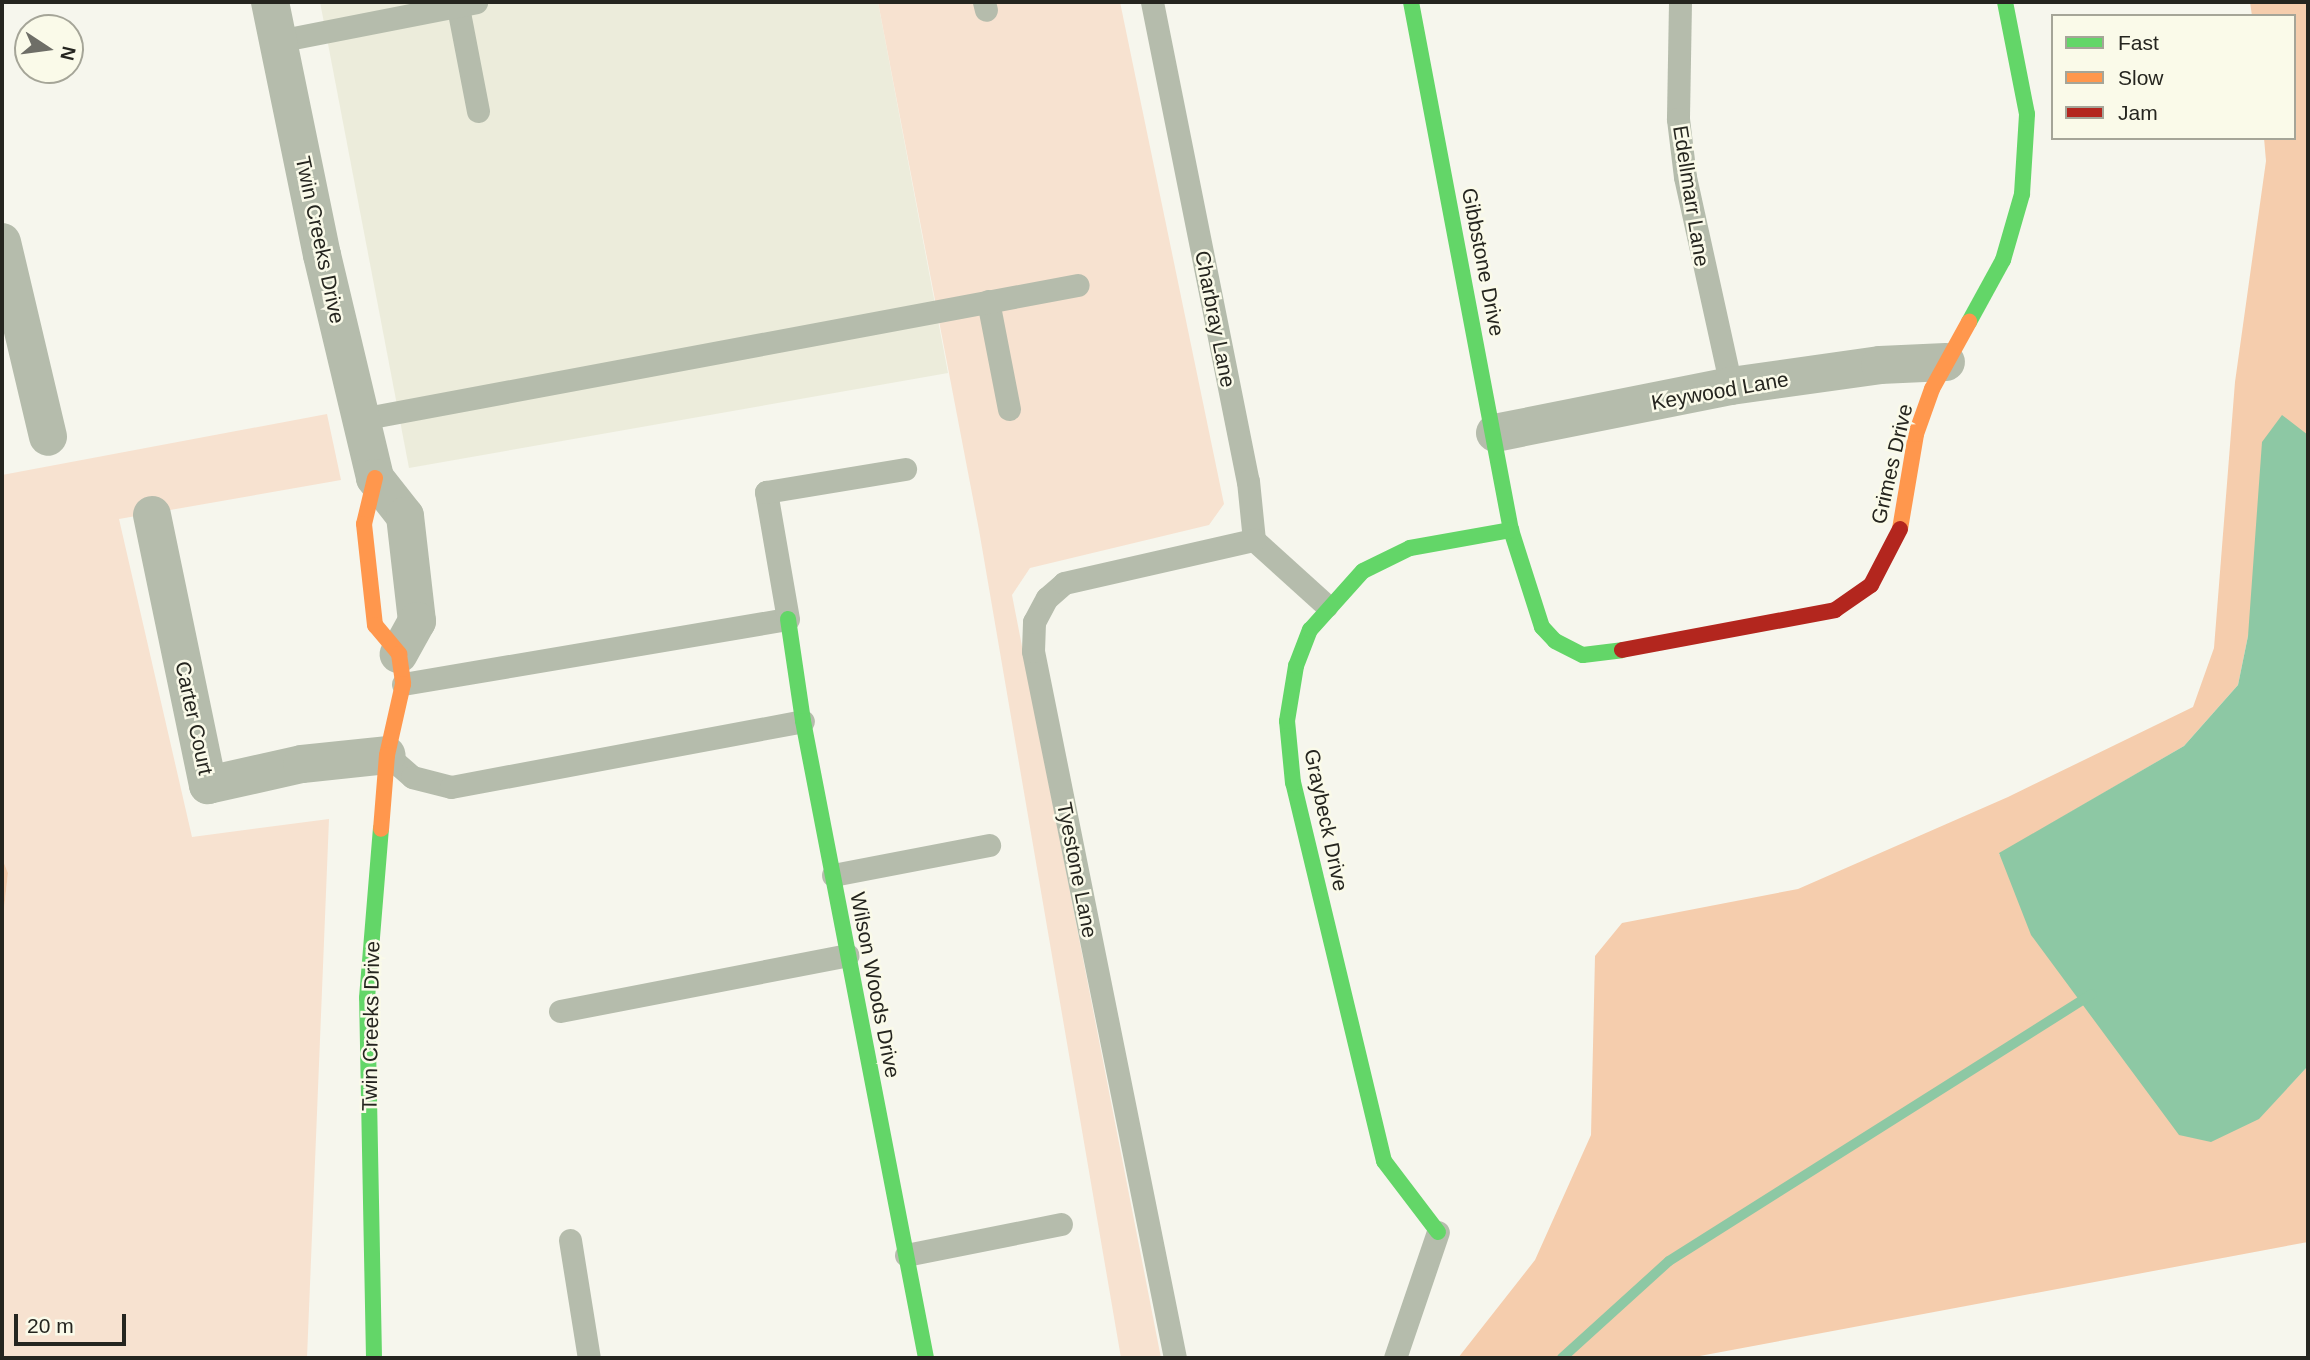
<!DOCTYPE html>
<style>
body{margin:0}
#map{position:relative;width:2310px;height:1360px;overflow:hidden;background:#f6f6ed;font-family:Arial,sans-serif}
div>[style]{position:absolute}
.built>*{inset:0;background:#ececdb}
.green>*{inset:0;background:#f7e2d0}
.forest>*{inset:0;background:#f5cdad}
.water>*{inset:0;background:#8dc8a4}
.stream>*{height:10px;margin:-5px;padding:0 5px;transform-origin:5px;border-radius:5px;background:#8dc8a4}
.lane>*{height:23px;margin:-11.5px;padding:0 11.5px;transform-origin:11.5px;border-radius:11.5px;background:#b5bcac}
.street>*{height:38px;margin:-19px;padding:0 19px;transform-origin:19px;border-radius:19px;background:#b5bcac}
.fast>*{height:16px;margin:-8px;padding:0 8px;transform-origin:8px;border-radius:8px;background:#63d668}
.slow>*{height:16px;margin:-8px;padding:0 8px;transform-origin:8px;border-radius:8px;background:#ff974d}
.jam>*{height:16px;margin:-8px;padding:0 8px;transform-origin:8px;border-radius:8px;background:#b3261e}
span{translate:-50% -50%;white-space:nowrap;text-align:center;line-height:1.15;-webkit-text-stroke:5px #fafae9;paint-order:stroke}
.street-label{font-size:21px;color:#25251f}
.frame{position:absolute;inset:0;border:4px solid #25251f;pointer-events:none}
.legend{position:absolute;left:2051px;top:14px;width:245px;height:126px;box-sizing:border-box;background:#fafae9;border:2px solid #a5a598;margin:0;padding:9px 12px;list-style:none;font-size:21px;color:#25251f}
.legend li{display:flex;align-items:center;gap:14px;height:35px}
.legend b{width:35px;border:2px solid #a5a598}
.north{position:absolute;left:14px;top:14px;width:70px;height:70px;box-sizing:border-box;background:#fafae9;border:2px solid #a5a598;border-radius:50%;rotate:103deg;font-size:19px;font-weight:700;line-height:28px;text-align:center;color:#25251f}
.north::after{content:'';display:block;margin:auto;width:24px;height:32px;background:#6e6e67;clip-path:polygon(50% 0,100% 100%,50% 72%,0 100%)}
.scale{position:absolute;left:14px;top:1314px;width:112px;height:32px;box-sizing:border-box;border:4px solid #25251f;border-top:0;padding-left:9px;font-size:21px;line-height:24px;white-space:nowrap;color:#25251f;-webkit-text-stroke:5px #fafae9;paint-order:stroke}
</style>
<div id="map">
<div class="built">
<i style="clip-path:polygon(320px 2px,878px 2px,948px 373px,409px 468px)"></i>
</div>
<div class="green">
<i style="clip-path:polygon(878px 2px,1120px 2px,1224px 504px,1209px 525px,1030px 568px,1012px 595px,1161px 1358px,1121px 1358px,979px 530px)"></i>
<i style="clip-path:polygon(327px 414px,341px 480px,119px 519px,192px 837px,329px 819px,307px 1358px,2px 1358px,2px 927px,8px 873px,2px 858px,2px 475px)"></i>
</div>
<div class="forest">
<i style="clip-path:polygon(2250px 2px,2308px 2px,2308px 435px,2248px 636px,2238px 685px,2184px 746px,1999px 854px,2258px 1119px,2308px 1066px,2308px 1242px,1689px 1358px,1458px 1358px,1535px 1260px,1591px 1135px,1595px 956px,1622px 923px,1798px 889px,2008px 797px,2193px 707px,2214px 648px,2235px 382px,2266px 161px,2264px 138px,2294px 138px,2294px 16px,2252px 16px)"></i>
<i style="clip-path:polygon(2px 858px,8px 873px,2px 927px)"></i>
</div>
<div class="water">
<i style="clip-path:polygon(2282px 415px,2308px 435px,2308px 1066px,2259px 1119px,2211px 1142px,2179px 1135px,2031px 935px,1999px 853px,2184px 746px,2238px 685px,2248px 636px,2262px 442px)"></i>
</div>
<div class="stream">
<i style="left:1562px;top:1358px;width:144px;rotate:-42.2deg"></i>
<i style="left:1669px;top:1261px;width:500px;rotate:-32.26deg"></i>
</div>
<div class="lane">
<i style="left:457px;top:2px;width:111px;rotate:79.1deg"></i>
<i style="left:984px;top:2px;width:8px;rotate:76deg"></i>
<i style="left:1152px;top:2px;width:489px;rotate:78.7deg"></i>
<i style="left:1248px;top:481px;width:59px;rotate:84.2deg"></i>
<i style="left:1254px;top:540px;width:98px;rotate:42.1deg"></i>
<i style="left:1680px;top:2px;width:117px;rotate:91deg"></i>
<i style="left:1678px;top:119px;width:58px;rotate:83.1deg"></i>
<i style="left:1685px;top:177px;width:214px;rotate:77.6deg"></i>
<i style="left:278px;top:41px;width:202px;rotate:-11.1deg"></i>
<i style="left:988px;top:301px;width:110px;rotate:79deg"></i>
<i style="left:361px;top:419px;width:729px;rotate:-10.59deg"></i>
<i style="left:403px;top:684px;width:390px;rotate:-9.6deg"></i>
<i style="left:788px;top:619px;width:129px;rotate:-99.8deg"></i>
<i style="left:766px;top:492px;width:141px;rotate:-9.4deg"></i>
<i style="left:387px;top:755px;width:33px;rotate:41deg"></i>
<i style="left:412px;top:777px;width:40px;rotate:14.4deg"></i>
<i style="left:451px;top:787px;width:358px;rotate:-10.6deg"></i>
<i style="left:833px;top:875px;width:159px;rotate:-10.9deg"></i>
<i style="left:560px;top:1011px;width:293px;rotate:-11deg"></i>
<i style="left:570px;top:1240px;width:120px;rotate:80.9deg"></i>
<i style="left:906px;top:1255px;width:158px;rotate:-11.3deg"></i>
<i style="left:1175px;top:1358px;width:721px;rotate:-101.36deg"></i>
<i style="left:1033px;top:651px;width:29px;rotate:-88deg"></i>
<i style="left:1034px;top:622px;width:27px;rotate:-62deg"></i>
<i style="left:1047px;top:598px;width:23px;rotate:-41deg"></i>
<i style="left:1064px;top:583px;width:195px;rotate:-12.8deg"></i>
<i style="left:1395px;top:1358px;width:133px;rotate:-71.2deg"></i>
</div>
<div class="street">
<i style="left:270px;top:2px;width:258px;rotate:78.4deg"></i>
<i style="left:322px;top:255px;width:229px;rotate:76.6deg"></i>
<i style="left:375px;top:478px;width:48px;rotate:51.7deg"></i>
<i style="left:405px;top:516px;width:106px;rotate:83.5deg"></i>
<i style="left:417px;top:621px;width:38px;rotate:119deg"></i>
<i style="left:2px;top:242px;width:200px;rotate:76.7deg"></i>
<i style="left:1495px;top:433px;width:241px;rotate:-11.3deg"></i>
<i style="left:1731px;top:386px;width:150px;rotate:-8deg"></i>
<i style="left:1880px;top:365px;width:66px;rotate:-2.6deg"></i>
<i style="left:152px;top:515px;width:276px;rotate:78.3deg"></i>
<i style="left:208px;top:785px;width:96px;rotate:-12.6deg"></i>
<i style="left:302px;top:764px;width:85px;rotate:-6deg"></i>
</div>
<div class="fast">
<i style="left:1411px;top:2px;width:537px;rotate:79.28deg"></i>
<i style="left:1511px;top:530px;width:102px;rotate:72.3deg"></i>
<i style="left:1542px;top:627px;width:19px;rotate:47deg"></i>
<i style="left:1555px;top:641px;width:31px;rotate:27deg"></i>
<i style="left:1583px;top:655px;width:39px;rotate:-7deg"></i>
<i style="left:1969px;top:322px;width:71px;rotate:-61.3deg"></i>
<i style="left:2003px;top:260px;width:69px;rotate:-73.9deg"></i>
<i style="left:2022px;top:194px;width:80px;rotate:-86.4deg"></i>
<i style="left:2027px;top:114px;width:114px;rotate:-101.1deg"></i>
<i style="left:788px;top:619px;width:103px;rotate:81.6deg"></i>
<i style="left:803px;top:721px;width:649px;rotate:79.07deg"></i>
<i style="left:1438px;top:1232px;width:89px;rotate:-127.3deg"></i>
<i style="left:1384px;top:1161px;width:389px;rotate:-103.5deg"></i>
<i style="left:1293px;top:783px;width:62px;rotate:-95.5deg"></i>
<i style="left:1287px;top:721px;width:56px;rotate:-80.7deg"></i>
<i style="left:1296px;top:666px;width:39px;rotate:-69deg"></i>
<i style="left:1310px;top:630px;width:79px;rotate:-48.1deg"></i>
<i style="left:1363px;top:571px;width:52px;rotate:-26.1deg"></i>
<i style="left:1410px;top:548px;width:103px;rotate:-10.1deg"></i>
<i style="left:374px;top:1358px;width:360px;rotate:-91.1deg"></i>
<i style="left:367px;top:998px;width:170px;rotate:-85.3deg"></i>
</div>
<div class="slow">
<i style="left:375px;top:478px;width:47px;rotate:103.4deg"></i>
<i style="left:364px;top:524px;width:102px;rotate:83.8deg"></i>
<i style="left:375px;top:625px;width:38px;rotate:50deg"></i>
<i style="left:399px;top:654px;width:30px;rotate:82deg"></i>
<i style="left:403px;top:684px;width:73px;rotate:102.7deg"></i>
<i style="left:387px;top:755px;width:74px;rotate:94.6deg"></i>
<i style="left:1900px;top:529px;width:96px;rotate:-80.4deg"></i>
<i style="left:1916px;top:434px;width:48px;rotate:-70.4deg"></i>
<i style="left:1932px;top:389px;width:77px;rotate:-61.1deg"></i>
</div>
<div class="jam">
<i style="left:1622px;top:650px;width:217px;rotate:-10.6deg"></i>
<i style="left:1835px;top:610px;width:44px;rotate:-34.8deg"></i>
<i style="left:1871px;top:585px;width:63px;rotate:-62.6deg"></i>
</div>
<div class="street-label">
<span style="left:1691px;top:196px;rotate:81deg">Edellmarr Lane</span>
<span style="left:320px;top:240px;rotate:78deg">Twin Creeks Drive</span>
<span style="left:1483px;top:262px;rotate:79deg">Gibbstone Drive</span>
<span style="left:1215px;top:319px;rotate:79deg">Charbray Lane</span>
<span style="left:1720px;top:391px;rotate:-10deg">Keywood Lane</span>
<span style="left:1892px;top:464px;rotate:-77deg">Grimes Drive</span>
<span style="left:194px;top:718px;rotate:78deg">Carter Court</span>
<span style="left:1326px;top:820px;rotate:78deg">Graybeck Drive</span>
<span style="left:1077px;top:870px;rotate:79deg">Tyestone Lane</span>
<span style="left:875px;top:985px;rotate:79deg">Wilson Woods Drive</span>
<span style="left:371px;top:1026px;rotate:-89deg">Twin Creeks Drive</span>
</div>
<div class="frame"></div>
<ul class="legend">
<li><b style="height:9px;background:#63d668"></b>Fast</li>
<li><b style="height:9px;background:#ff974d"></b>Slow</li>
<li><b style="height:9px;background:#b3261e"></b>Jam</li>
</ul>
<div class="north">N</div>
<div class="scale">20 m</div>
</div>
